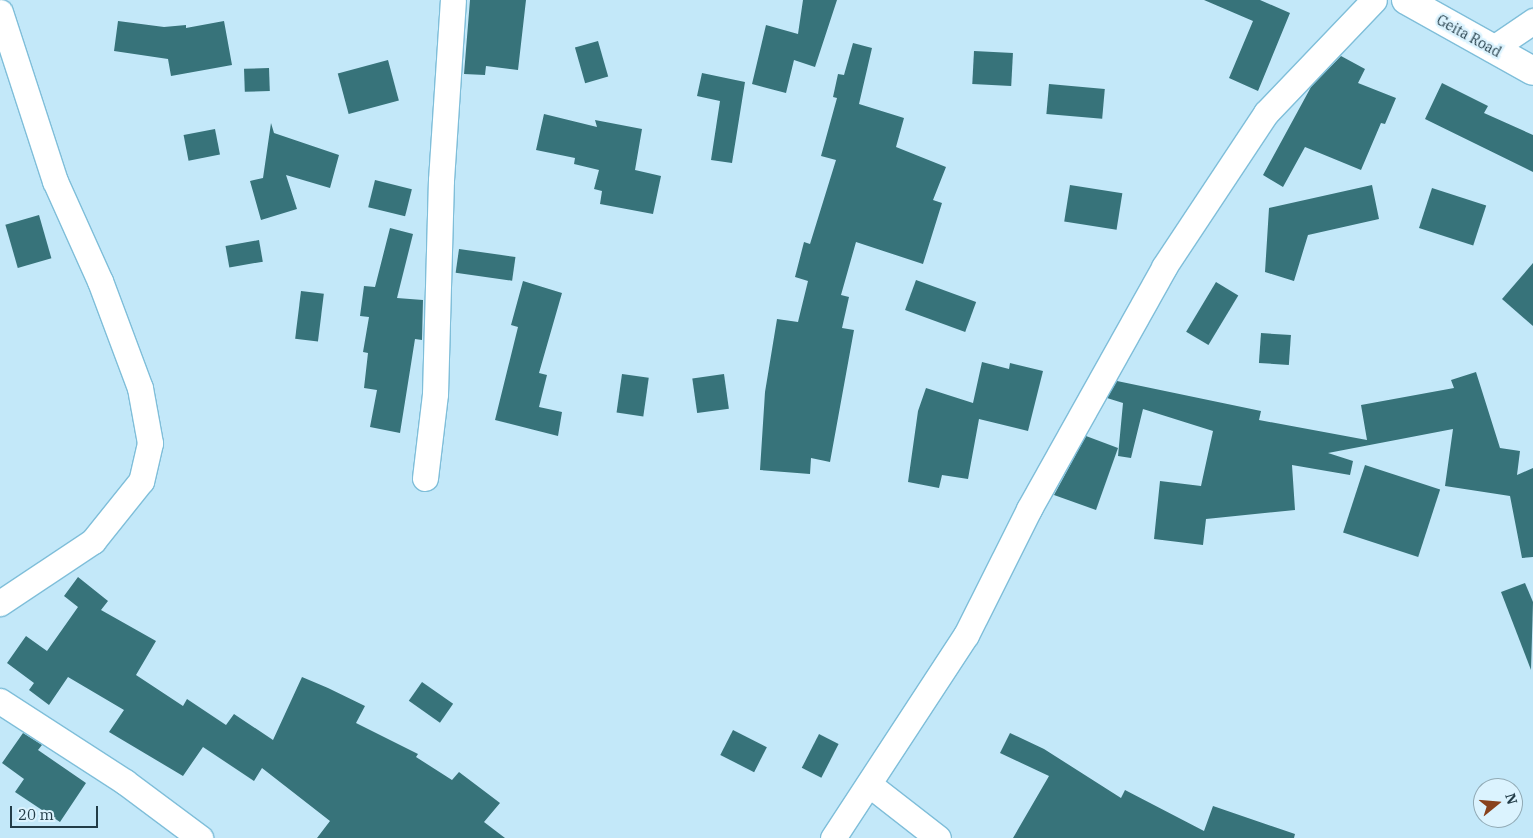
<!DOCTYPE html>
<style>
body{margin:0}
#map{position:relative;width:1533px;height:838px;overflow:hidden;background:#c3e8f9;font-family:"IBM Plex Serif",serif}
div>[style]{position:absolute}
.building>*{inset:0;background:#37737a;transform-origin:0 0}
.roads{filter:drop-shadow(1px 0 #7fbed9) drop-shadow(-1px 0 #7fbed9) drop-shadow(0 1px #7fbed9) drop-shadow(0 -1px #7fbed9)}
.minor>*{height:25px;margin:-12.5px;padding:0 12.5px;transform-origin:12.5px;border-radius:12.5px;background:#fff}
.trunk>*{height:28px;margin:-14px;padding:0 14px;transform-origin:14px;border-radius:14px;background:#fff}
span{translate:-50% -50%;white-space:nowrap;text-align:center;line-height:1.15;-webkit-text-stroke:5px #dbf3fe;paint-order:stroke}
.street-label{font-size:14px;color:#223c47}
.north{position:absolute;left:1473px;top:778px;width:50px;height:50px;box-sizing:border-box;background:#dbf3fe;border:1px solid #91aab5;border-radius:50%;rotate:73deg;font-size:14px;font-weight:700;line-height:20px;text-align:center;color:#223c47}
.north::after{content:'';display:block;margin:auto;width:18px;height:22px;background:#88421d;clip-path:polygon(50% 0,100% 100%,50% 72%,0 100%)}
.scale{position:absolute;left:10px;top:806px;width:88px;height:22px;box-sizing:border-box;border:2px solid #223c47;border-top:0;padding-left:6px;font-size:15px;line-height:18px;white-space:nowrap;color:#223c47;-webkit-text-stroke:4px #dbf3fe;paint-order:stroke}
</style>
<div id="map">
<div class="building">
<i style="clip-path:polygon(470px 0,526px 0,518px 70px,486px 66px,485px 75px,464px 74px)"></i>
<i style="clip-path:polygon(803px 0,837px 0,815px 67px,794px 60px,786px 93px,752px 84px,766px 25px,798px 34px)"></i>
<i style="clip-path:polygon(1204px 0,1260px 0,1290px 13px,1258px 91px,1229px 78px,1253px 21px)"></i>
<i style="clip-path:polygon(118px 21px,164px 27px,186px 25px,186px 28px,224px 21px,232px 65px,171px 76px,168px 59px,114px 51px)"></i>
<i style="left:598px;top:41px;width:37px;height:24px;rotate:74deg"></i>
<i style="clip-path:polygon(853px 43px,872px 48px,859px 104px,904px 118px,896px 147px,946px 167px,933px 200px,942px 203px,923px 264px,856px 242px,841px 295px,849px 297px,842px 328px,854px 330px,830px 462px,811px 458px,810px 474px,760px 470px,765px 392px,777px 319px,798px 322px,808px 281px,795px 277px,804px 242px,810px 244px,836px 160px,821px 156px,837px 98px,833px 97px,838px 74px,844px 75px)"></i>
<i style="left:974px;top:51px;width:39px;height:33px;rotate:3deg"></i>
<i style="clip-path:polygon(1341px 56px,1365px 69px,1358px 83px,1396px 98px,1385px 124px,1381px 123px,1361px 170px,1305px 147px,1283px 187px,1263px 175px,1311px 87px)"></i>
<i style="left:388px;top:60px;width:42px;height:52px;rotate:75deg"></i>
<i style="left:269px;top:68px;width:23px;height:25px;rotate:88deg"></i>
<i style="clip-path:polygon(702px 73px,745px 82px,732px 163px,711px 160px,720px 101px,697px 96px)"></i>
<i style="clip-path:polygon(1442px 83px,1488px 106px,1484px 113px,1533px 135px,1533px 172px,1425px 119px)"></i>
<i style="left:1049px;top:84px;width:56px;height:30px;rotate:5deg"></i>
<i style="clip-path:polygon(544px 114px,597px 127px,595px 120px,642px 129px,635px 170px,661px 176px,653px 214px,600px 204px,602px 191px,594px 189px,599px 170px,574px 164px,575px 158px,536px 150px)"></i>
<i style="clip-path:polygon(271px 123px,274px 133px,339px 155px,330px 188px,286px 175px,297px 209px,261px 220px,250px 181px,263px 178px)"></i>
<i style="left:215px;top:129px;width:26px;height:32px;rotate:79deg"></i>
<i style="left:375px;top:180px;width:38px;height:28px;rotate:14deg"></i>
<i style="left:1070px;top:185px;width:53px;height:37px;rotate:9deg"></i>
<i style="clip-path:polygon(1372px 185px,1379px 219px,1308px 235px,1294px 281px,1265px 272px,1269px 208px)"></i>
<i style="left:1432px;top:188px;width:57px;height:42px;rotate:18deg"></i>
<i style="left:39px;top:215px;width:45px;height:35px;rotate:74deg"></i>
<i style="clip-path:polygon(390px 228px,413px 234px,397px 298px,423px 300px,422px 340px,415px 339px,400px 433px,370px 427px,377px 390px,364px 388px,368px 353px,363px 352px,369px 317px,360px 316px,364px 286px,375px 287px)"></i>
<i style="left:259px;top:240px;width:22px;height:34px;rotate:80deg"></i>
<i style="left:459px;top:249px;width:57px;height:24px;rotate:8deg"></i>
<i style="clip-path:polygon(1533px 263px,1533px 326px,1502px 299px)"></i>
<i style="left:916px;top:280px;width:64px;height:32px;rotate:20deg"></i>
<i style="clip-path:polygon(523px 281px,562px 293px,539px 373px,547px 375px,539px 407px,562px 412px,558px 436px,495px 420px,518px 327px,511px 325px)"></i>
<i style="left:1216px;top:282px;width:26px;height:58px;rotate:31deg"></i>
<i style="left:301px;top:291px;width:23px;height:48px;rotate:7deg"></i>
<i style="left:1261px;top:333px;width:30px;height:30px;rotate:4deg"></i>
<i style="clip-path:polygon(982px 362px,1009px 369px,1010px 363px,1043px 371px,1028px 431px,979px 419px,968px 479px,942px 475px,939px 488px,908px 482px,918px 411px,926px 388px,973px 403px)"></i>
<i style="clip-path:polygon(1476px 372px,1500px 448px,1520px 451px,1517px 475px,1533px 468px,1533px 557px,1522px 558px,1510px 496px,1445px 486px,1453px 429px,1328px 453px,1353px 461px,1350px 475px,1292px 465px,1295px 510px,1206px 519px,1203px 545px,1154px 539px,1160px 481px,1201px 486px,1213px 431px,1143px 409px,1131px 458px,1118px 456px,1123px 403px,1107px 398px,1117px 381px,1261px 411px,1259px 420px,1367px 440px,1361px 405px,1454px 388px,1451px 380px)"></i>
<i style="left:622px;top:374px;width:27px;height:39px;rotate:8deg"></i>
<i style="left:724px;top:374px;width:35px;height:32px;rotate:82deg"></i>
<i style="clip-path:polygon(1086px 436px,1118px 448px,1096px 510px,1054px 495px)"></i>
<i style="left:1365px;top:465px;width:79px;height:71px;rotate:18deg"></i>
<i style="clip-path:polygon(78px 577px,108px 601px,101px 610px,156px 641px,136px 675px,183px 706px,187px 699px,226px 725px,234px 714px,273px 740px,302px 677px,328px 688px,365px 706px,356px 723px,418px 754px,416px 757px,452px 780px,459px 772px,500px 803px,484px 822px,505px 838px,317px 838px,330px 821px,262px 768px,254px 781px,203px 747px,183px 776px,109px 732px,124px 710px,68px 677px,49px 705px,29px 690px,34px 683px,7px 663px,26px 636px,47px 651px,78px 607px,64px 596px)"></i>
<i style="clip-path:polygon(1525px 583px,1533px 602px,1531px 670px,1501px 592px)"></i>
<i style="left:422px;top:682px;width:38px;height:23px;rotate:35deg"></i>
<i style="left:733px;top:730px;width:38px;height:28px;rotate:27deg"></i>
<i style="clip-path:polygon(23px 733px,42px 745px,38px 750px,86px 783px,60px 822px,15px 792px,24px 779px,2px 763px)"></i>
<i style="clip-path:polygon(1010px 733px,1044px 749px,1121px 798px,1125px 790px,1204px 831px,1213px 806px,1295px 834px,1294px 838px,1013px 838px,1049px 776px,1000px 753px)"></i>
<i style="left:819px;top:734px;width:22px;height:38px;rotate:27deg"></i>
</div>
<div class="roads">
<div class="minor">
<i style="left:0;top:12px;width:178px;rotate:72deg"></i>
<i style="left:55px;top:181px;width:110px;rotate:65.8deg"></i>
<i style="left:100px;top:281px;width:114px;rotate:69.5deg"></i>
<i style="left:140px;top:388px;width:56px;rotate:79.7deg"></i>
<i style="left:150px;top:443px;width:39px;rotate:103deg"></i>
<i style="left:141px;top:481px;width:77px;rotate:128.7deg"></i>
<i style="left:93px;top:541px;width:112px;rotate:146.3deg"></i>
<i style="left:1492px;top:49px;width:50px;rotate:-34.3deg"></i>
<i style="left:425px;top:478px;width:85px;rotate:-83.2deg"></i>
<i style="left:435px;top:394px;width:214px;rotate:-88.4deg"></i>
<i style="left:441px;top:180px;width:180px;rotate:-86.2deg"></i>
<i style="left:0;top:701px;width:149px;rotate:32.9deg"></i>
<i style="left:125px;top:782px;width:94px;rotate:36.7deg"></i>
<i style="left:870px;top:785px;width:86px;rotate:37.9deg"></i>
<i style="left:833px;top:838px;width:243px;rotate:-56.8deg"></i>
<i style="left:966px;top:635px;width:141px;rotate:-63.4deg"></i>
<i style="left:1029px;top:509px;width:277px;rotate:-60.8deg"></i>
<i style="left:1164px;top:267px;width:185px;rotate:-56.5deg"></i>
<i style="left:1266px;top:113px;width:156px;rotate:-46.3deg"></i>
</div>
<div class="trunk">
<i style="left:1406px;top:0;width:145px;rotate:29.2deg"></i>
</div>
</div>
<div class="street-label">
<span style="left:1469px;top:36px;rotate:29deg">Geita Road</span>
</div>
<div class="north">N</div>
<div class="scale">20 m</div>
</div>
